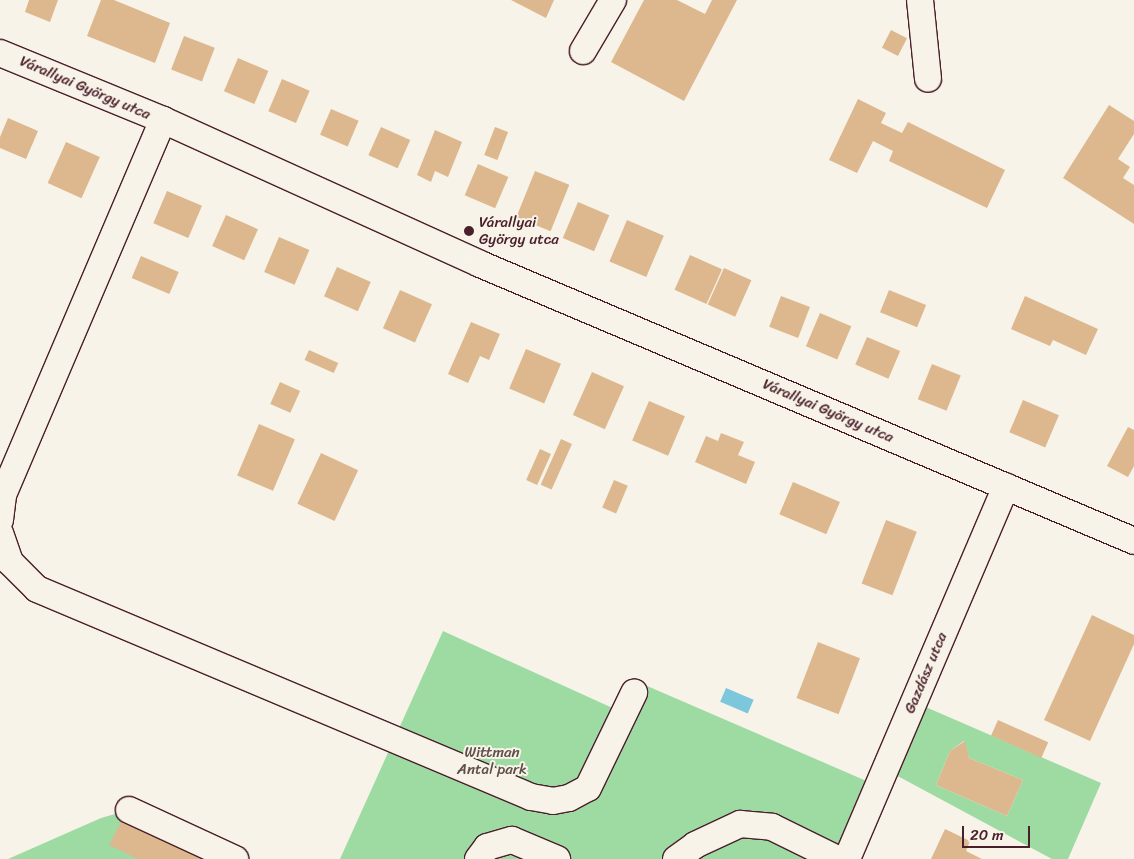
<!DOCTYPE html>
<meta charset="utf-8">
<style>
body{margin:0}
#map{position:relative;width:1134px;height:859px;overflow:hidden;background:#f7f3e8;font-family:Sriracha,sans-serif}
div>[style]{position:absolute}
.green>*{inset:0;background:#9edba3}
.water>*{inset:0;background:#7dc7dd;transform-origin:0 0}
.building>*{inset:0;background:#ddb88e;transform-origin:0 0}
.roads{filter:drop-shadow(1px 0 #4a1f2b) drop-shadow(-1px 0 #4a1f2b) drop-shadow(0 1px #4a1f2b) drop-shadow(0 -1px #4a1f2b)}
.minor>*{height:26px;margin:-13px;padding:0 13px;transform-origin:13px;border-radius:13px;background:#f7f3e8}
.dots>*{width:14px;height:14px;translate:-50% -50%;box-sizing:border-box;border:2px solid #f7f3e8;border-radius:50%}
span{translate:-50% -50%;white-space:nowrap;text-align:center;line-height:1.15;-webkit-text-stroke:4px #f7f3e8;paint-order:stroke}
.street-label{font-size:15px;color:#4a1f2b}
.poi-label{font-size:15px;color:#4a1f2b}
.left{translate:0 -50%;text-align:left}
.park-label{font-size:15px;color:#5f4e49}
.scale{position:absolute;left:962px;top:826px;width:68px;height:22px;box-sizing:border-box;border:2px solid #4a1f2b;border-top:0;padding-left:6px;font-size:15px;line-height:18px;white-space:nowrap;color:#4a1f2b;-webkit-text-stroke:4px #f7f3e8;paint-order:stroke}
</style>
<div id="map">
<div class="green">
<i style="clip-path:polygon(443px 631px,617px 710px,631px 679px,878px 786px,847px 859px,340px 859px)"></i>
<i style="clip-path:polygon(evenodd,921px 705px,1101px 783px,1068px 859px,1052px 859px,892px 773px,921px 705px,964px 741px,969px 758px,1023px 780px,1007px 816px,936px 785px,950px 751px,964px 741px)"></i>
<i style="clip-path:polygon(129px 810px,235px 859px,8px 859px,101px 818px)"></i>
</div>
<div class="water">
<i style="left:726px;top:688px;width:30px;height:15px;rotate:23deg"></i>
</div>
<div class="building">
<i style="clip-path:polygon(29px 0,58px 0,50px 22px,25px 12px)"></i>
<i style="clip-path:polygon(101px 0,114px 0,170px 23px,155px 63px,87px 36px)"></i>
<i style="clip-path:polygon(511px 0,554px 0,546px 18px)"></i>
<i style="clip-path:polygon(644px 0,677px 0,705px 14px,712px 0,737px 0,684px 101px,611px 62px)"></i>
<i style="left:891px;top:30px;width:18px;height:20px;rotate:27deg"></i>
<i style="left:184px;top:36px;width:33px;height:36px;rotate:21deg"></i>
<i style="left:238px;top:58px;width:33px;height:36px;rotate:23deg"></i>
<i style="left:282px;top:79px;width:30px;height:35px;rotate:23deg"></i>
<i style="clip-path:polygon(858px 99px,886px 113px,881px 123px,902px 133px,908px 122px,1005px 170px,987px 208px,889px 161px,893px 151px,873px 141px,857px 173px,829px 160px)"></i>
<i style="clip-path:polygon(1109px 105px,1134px 121px,1134px 134px,1118px 159px,1130px 167px,1123px 178px,1134px 185px,1134px 224px,1063px 178px)"></i>
<i style="left:331px;top:109px;width:30px;height:28px;rotate:23deg"></i>
<i style="clip-path:polygon(8px 118px,38px 131px,26px 159px,0 148px,0 137px)"></i>
<i style="left:381px;top:127px;width:32px;height:31px;rotate:24deg"></i>
<i style="left:495px;top:127px;width:14px;height:30px;rotate:21deg"></i>
<i style="clip-path:polygon(435px 130px,462px 142px,448px 177px,435px 171px,431px 182px,417px 175px)"></i>
<i style="left:66px;top:142px;width:37px;height:45px;rotate:24deg"></i>
<i style="left:478px;top:164px;width:33px;height:34px;rotate:23deg"></i>
<i style="left:535px;top:171px;width:37px;height:50px;rotate:22deg"></i>
<i style="left:167px;top:191px;width:38px;height:35px;rotate:23deg"></i>
<i style="left:578px;top:202px;width:34px;height:39px;rotate:23deg"></i>
<i style="left:226px;top:215px;width:35px;height:34px;rotate:24deg"></i>
<i style="left:627px;top:220px;width:40px;height:45px;rotate:23deg"></i>
<i style="left:279px;top:237px;width:33px;height:38px;rotate:23deg"></i>
<i style="left:690px;top:255px;width:35px;height:38px;rotate:24deg"></i>
<i style="left:141px;top:256px;width:41px;height:24px;rotate:23deg"></i>
<i style="left:337px;top:267px;width:37px;height:32px;rotate:24deg"></i>
<i style="left:724px;top:268px;width:30px;height:40px;rotate:24deg"></i>
<i style="left:400px;top:290px;width:35px;height:42px;rotate:24deg"></i>
<i style="left:889px;top:290px;width:40px;height:24px;rotate:22deg"></i>
<i style="left:781px;top:296px;width:31px;height:33px;rotate:21deg"></i>
<i style="clip-path:polygon(1025px 296px,1098px 329px,1086px 355px,1053px 340px,1050px 346px,1011px 329px)"></i>
<i style="left:820px;top:313px;width:34px;height:36px;rotate:23deg"></i>
<i style="clip-path:polygon(471px 322px,500px 334px,489px 360px,480px 356px,468px 383px,448px 374px)"></i>
<i style="left:867px;top:337px;width:36px;height:30px;rotate:23deg"></i>
<i style="left:526px;top:349px;width:38px;height:43px;rotate:23deg"></i>
<i style="left:309px;top:350px;width:32px;height:11px;rotate:24deg"></i>
<i style="left:932px;top:364px;width:31px;height:38px;rotate:22deg"></i>
<i style="left:592px;top:372px;width:35px;height:47px;rotate:24deg"></i>
<i style="left:280px;top:382px;width:22px;height:24px;rotate:24deg"></i>
<i style="left:1023px;top:400px;width:39px;height:35px;rotate:23deg"></i>
<i style="left:649px;top:401px;width:39px;height:43px;rotate:23deg"></i>
<i style="left:259px;top:424px;width:39px;height:56px;rotate:23deg"></i>
<i style="clip-path:polygon(1128px 427px,1134px 430px,1134px 466px,1128px 477px,1107px 466px)"></i>
<i style="clip-path:polygon(721px 433px,744px 442px,738px 455px,755px 462px,746px 484px,695px 462px,706px 436px,718px 441px)"></i>
<i style="left:561px;top:439px;width:12px;height:50px;rotate:24deg"></i>
<i style="left:540px;top:449px;width:12px;height:34px;rotate:24deg"></i>
<i style="left:321px;top:453px;width:41px;height:56px;rotate:25deg"></i>
<i style="left:614px;top:480px;width:15px;height:30px;rotate:23deg"></i>
<i style="left:793px;top:482px;width:51px;height:35px;rotate:23deg"></i>
<i style="left:886px;top:520px;width:33px;height:68px;rotate:21deg"></i>
<i style="clip-path:polygon(1092px 615px,1134px 635px,1134px 644px,1090px 741px,1044px 720px)"></i>
<i style="left:818px;top:642px;width:45px;height:60px;rotate:21deg"></i>
<i style="left:998px;top:720px;width:55px;height:17px;rotate:24deg"></i>
<i style="clip-path:polygon(965px 741px,969px 758px,1023px 780px,1007px 816px,936px 785px,950px 751px)"></i>
<i style="clip-path:polygon(122px 820px,201px 859px,138px 859px,109px 845px)"></i>
<i style="clip-path:polygon(945px 829px,970px 841px,966px 851px,982px 859px,931px 859px)"></i>
</div>
<div class="roads">
<div class="minor">
<i style="left:920px;top:0;width:79px;rotate:84.2deg"></i>
<i style="left:583px;top:51px;width:59px;rotate:-59.5deg"></i>
<i style="left:0;top:53px;width:176px;rotate:22.3deg"></i>
<i style="left:163px;top:120px;width:348px;rotate:24.4deg"></i>
<i style="left:480px;top:264px;width:710px;rotate:22.95deg"></i>
<i style="left:0;top:520px;width:25px;rotate:-83deg"></i>
<i style="left:3px;top:495px;width:408px;rotate:-66.9deg"></i>
<i style="left:0;top:533px;width:31px;rotate:71deg"></i>
<i style="left:10px;top:562px;width:38px;rotate:45deg"></i>
<i style="left:37px;top:589px;width:536px;rotate:22.83deg"></i>
<i style="left:531px;top:797px;width:22px;rotate:10deg"></i>
<i style="left:553px;top:801px;width:16px;rotate:-11deg"></i>
<i style="left:569px;top:798px;width:21px;rotate:-28deg"></i>
<i style="left:588px;top:788px;width:106px;rotate:-64.2deg"></i>
<i style="left:129px;top:810px;width:117px;rotate:24.8deg"></i>
<i style="left:478px;top:859px;width:15px;rotate:-53deg"></i>
<i style="left:487px;top:847px;width:26px;rotate:-16deg"></i>
<i style="left:512px;top:840px;width:49px;rotate:22.9deg"></i>
<i style="left:676px;top:859px;width:24px;rotate:-36deg"></i>
<i style="left:695px;top:845px;width:50px;rotate:-25deg"></i>
<i style="left:740px;top:824px;width:32px;rotate:5deg"></i>
<i style="left:772px;top:827px;width:72px;rotate:26.2deg"></i>
<i style="left:847px;top:859px;width:405px;rotate:-66.9deg"></i>
</div>
</div>
<div class="dots">
<i style="left:469px;top:231px;background:#4a1f2b"></i>
</div>
<div class="street-label">
<span style="left:85px;top:88px;rotate:23deg">Várallyai György utca</span>
<span style="left:828px;top:411px;rotate:23deg">Várallyai György utca</span>
<span style="left:926px;top:673px;rotate:-67deg">Gazdász utca</span>
</div>
<div class="poi-label">
<span class="left" style="left:479px;top:231px">Várallyai<br>György utca</span>
</div>
<div class="park-label">
<span style="left:492px;top:761px">Wittman<br>Antal park</span>
</div>
<div class="scale">20 m</div>
</div>
